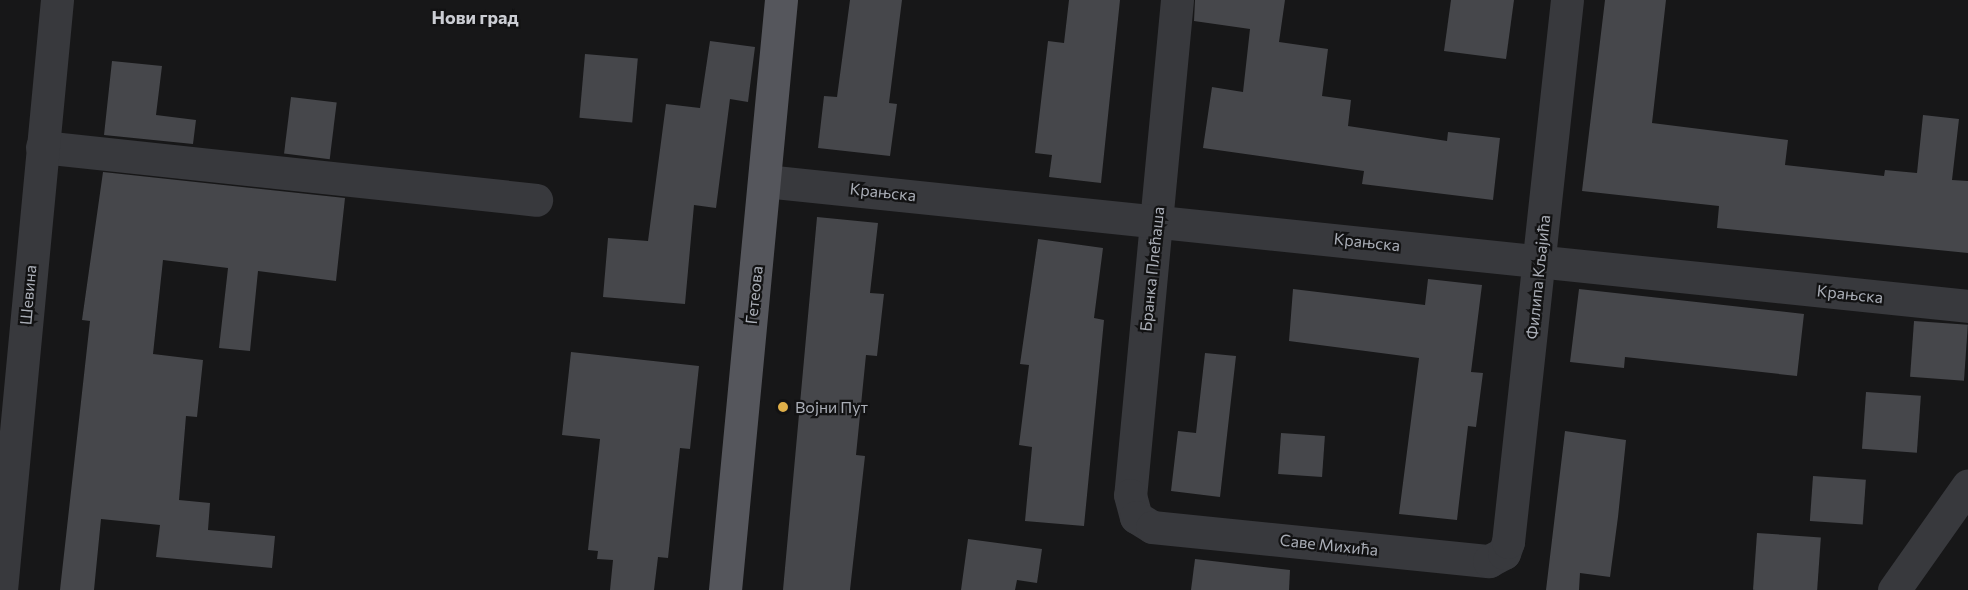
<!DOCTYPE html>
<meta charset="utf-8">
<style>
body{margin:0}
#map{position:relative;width:1968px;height:590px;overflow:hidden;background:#171718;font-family:Commissioner,sans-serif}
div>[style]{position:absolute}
.building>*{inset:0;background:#46474b;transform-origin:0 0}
.minor>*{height:33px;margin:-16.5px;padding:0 16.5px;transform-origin:16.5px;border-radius:16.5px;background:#38393d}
.major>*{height:33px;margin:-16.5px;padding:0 16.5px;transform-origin:16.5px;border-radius:16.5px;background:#55565c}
.dots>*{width:16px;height:16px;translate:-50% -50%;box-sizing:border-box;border:3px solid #121213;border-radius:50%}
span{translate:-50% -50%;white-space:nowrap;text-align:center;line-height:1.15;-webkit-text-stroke:4.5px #121213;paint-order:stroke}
.street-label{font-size:16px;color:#aaaeb7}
.poi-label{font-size:16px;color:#aaaeb7}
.left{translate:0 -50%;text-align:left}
.neighbourhood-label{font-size:18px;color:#cbcdd3;font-weight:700}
</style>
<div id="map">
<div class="building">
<i style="clip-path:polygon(850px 0,902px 0,889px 103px,897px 104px,890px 156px,818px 148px,824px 96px,837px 97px)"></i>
<i style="clip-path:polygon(1069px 0,1120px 0,1101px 183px,1049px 177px,1052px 155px,1035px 153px,1048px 41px,1064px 43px)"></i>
<i style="clip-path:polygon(1195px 0,1285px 0,1279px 42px,1328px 49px,1322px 96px,1351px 100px,1348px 126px,1447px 141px,1448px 132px,1500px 138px,1493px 200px,1362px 184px,1364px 171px,1203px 148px,1212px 87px,1243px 92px,1250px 29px,1194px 21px)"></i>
<i style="clip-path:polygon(1451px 0,1514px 0,1506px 59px,1444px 51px)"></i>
<i style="clip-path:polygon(1605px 0,1666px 0,1652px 123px,1788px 140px,1785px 165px,1884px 176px,1885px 170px,1917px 173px,1923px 115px,1959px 119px,1952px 180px,1968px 181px,1968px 253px,1717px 228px,1719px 206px,1582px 191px)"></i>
<i style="clip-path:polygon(710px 41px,755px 47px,748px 102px,730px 99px,716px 208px,694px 205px,685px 304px,603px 297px,608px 238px,648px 241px,666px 104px,700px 108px)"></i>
<i style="left:585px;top:54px;width:53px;height:64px;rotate:5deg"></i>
<i style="clip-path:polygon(112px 61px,162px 66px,156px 115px,196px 120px,193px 144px,104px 135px)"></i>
<i style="left:291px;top:97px;width:46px;height:57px;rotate:7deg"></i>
<i style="clip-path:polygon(103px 172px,345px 198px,336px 281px,258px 271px,250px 351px,219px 348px,228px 268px,163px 260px,153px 354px,203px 360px,197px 417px,186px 416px,179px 500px,210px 503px,208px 530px,275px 536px,272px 568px,156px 557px,160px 525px,101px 519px,94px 590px,60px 590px,90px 321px,82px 320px)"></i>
<i style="clip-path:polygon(817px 217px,878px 223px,870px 293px,884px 294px,877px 356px,866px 355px,856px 455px,865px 456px,850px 590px,783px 590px)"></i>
<i style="clip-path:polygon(1038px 239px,1103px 248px,1094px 318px,1104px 320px,1084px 526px,1025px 521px,1032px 447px,1019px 445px,1029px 365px,1020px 364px)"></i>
<i style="clip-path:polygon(1428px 279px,1482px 285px,1471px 372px,1483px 373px,1476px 427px,1468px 426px,1457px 520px,1399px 514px,1419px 358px,1289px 341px,1293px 289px,1425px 305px)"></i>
<i style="clip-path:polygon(1579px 289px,1804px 314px,1797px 376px,1625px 357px,1624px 368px,1570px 362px)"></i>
<i style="left:1914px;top:321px;width:54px;height:56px;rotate:4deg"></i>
<i style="clip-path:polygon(571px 352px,699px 366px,690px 449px,680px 448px,668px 558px,658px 557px,654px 590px,610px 590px,613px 560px,597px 559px,598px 551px,588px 550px,600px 439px,562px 435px)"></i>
<i style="clip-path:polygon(1205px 353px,1236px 356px,1220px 497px,1171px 491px,1178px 431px,1196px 433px)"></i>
<i style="left:1866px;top:392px;width:55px;height:57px;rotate:4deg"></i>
<i style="clip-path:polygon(1565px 431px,1626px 440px,1618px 517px,1610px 577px,1580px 573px,1579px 590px,1546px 590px)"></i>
<i style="left:1281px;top:433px;width:44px;height:41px;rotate:4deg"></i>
<i style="left:1813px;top:476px;width:53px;height:45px;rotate:4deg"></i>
<i style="left:1757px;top:533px;width:64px;height:57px;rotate:4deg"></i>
<i style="clip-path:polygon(968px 539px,1042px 549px,1037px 583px,1017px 580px,1015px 590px,961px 590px)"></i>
<i style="clip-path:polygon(1195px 559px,1290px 570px,1289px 590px,1191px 590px)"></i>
</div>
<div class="minor">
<i style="left:1177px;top:0;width:497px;rotate:95.4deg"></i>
<i style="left:1130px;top:495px;width:23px;rotate:75deg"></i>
<i style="left:1136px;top:517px;width:19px;rotate:32deg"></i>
<i style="left:1152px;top:527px;width:339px;rotate:5.8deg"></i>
<i style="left:1489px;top:561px;width:17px;rotate:-28deg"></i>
<i style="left:1504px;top:553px;width:12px;rotate:-70deg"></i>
<i style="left:1508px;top:542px;width:545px;rotate:-83.79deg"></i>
<i style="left:42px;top:147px;width:497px;rotate:6.1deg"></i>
<i style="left:765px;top:181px;width:1209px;rotate:5.93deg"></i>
<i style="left:1px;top:590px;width:593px;rotate:-84.58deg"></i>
<i style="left:1894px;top:590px;width:128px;rotate:-54.8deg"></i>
</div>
<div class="major">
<i style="left:725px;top:590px;width:593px;rotate:-84.58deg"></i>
</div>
<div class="dots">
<i style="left:783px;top:407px;background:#dfaf49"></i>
</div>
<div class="street-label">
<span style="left:883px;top:192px;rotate:6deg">Крањска</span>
<span style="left:1367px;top:242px;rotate:6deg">Крањска</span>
<span style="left:1152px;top:269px;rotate:-84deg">Бранка Плећаша</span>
<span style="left:1538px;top:277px;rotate:-84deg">Филипа Кљајића</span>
<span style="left:1850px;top:294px;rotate:6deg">Крањска</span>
<span style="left:28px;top:295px;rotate:-85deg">Шевина</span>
<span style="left:754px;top:295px;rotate:-84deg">Гетеова</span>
<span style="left:1329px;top:545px;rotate:6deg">Саве Михића</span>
</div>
<div class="poi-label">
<span class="left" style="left:795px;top:407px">Војни Пут</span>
</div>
<div class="neighbourhood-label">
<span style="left:475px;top:17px">Нови град</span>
</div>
</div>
